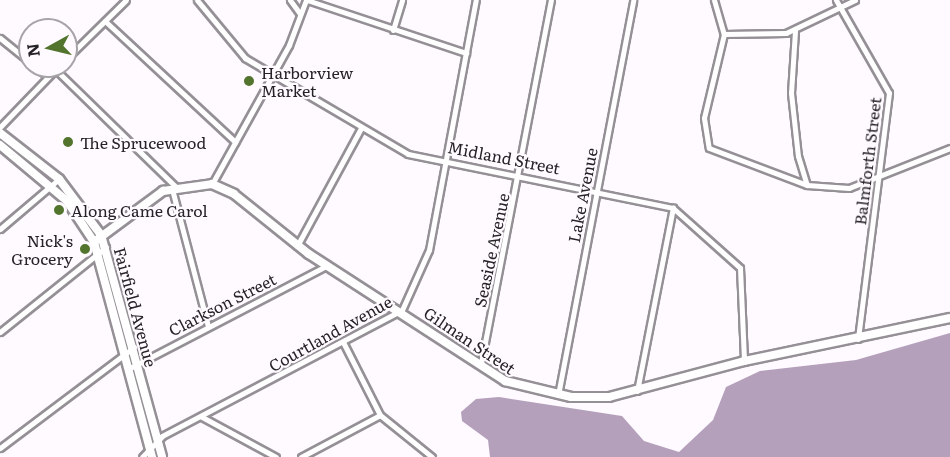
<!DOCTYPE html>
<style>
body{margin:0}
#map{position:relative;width:950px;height:457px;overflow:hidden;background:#fefaff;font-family:Literata,serif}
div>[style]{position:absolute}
.water>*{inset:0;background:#b4a0bb}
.roads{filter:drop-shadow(2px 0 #959096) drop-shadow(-2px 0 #959096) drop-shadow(0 2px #959096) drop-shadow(0 -2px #959096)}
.street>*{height:5px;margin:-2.5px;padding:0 2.5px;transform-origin:2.5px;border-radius:2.5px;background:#fff}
.secondary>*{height:8px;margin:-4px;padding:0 4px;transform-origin:4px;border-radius:4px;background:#fff}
.dots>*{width:16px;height:16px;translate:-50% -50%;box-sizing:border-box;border:3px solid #fefaff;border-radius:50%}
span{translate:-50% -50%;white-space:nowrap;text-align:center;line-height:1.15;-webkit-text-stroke:4.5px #fefaff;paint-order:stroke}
.poi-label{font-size:16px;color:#252325}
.left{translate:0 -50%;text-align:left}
.right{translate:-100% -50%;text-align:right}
.street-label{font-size:16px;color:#252325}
.north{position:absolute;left:18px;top:18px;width:60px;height:60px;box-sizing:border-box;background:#fefaff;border:2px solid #a7a4a8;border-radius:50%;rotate:262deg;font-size:16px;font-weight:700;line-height:24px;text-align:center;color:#252325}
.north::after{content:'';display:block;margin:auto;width:21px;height:27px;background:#52742d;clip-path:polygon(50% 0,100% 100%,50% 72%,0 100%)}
</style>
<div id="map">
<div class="water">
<i style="clip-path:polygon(950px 333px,950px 457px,490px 457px,488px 440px,462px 421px,461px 412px,476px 399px,499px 397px,622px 416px,644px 441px,679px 452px,713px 420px,726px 387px,760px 371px,856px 360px)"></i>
</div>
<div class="roads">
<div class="street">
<i style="left:197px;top:0;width:75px;rotate:50.4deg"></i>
<i style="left:245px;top:58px;width:189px;rotate:30.5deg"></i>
<i style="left:408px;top:154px;width:270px;rotate:11.5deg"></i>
<i style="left:673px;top:208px;width:90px;rotate:41.8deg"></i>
<i style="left:740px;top:268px;width:93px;rotate:87.5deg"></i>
<i style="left:290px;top:0;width:17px;rotate:54deg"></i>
<i style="left:307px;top:0;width:168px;rotate:18.4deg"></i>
<i style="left:714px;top:0;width:35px;rotate:74deg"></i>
<i style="left:836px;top:0;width:107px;rotate:60.3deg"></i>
<i style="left:889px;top:93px;width:248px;rotate:97.2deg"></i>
<i style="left:855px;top:0;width:76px;rotate:154.4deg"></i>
<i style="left:786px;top:33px;width:62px;rotate:179.1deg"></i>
<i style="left:724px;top:34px;width:86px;rotate:103.4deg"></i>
<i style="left:704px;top:118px;width:30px;rotate:81deg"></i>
<i style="left:709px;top:148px;width:105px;rotate:20.7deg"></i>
<i style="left:807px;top:185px;width:42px;rotate:4.1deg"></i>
<i style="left:849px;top:188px;width:109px;rotate:-21.6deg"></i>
<i style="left:105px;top:21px;width:178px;rotate:42.9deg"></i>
<i style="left:393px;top:30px;width:31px;rotate:-73deg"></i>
<i style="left:795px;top:31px;width:62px;rotate:93.7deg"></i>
<i style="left:791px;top:93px;width:63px;rotate:83.7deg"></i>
<i style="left:798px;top:156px;width:30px;rotate:73deg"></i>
<i style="left:0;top:38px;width:38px;rotate:39deg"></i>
<i style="left:66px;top:59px;width:84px;rotate:-44.5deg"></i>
<i style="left:35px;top:66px;width:17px;rotate:40deg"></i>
<i style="left:55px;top:69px;width:168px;rotate:44.3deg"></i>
<i style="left:0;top:127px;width:85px;rotate:-46deg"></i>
<i style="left:212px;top:184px;width:159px;rotate:-61deg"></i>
<i style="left:289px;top:45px;width:48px;rotate:-69.3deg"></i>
<i style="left:172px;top:189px;width:142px;rotate:75.3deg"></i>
<i style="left:0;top:229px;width:77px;rotate:-40.3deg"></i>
<i style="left:297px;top:246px;width:134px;rotate:-61.5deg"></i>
<i style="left:0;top:332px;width:136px;rotate:-38.7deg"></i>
<i style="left:343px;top:342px;width:82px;rotate:63.1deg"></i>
<i style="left:380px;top:415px;width:67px;rotate:38.9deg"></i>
<i style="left:481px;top:363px;width:370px;rotate:-79.1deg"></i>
<i style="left:130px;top:368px;width:221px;rotate:-27.5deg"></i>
<i style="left:637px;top:391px;width:187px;rotate:-78.9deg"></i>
<i style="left:558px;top:395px;width:402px;rotate:-79.2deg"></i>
<i style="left:202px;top:417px;width:84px;rotate:28.4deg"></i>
<i style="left:0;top:448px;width:168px;rotate:-37deg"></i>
<i style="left:142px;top:457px;width:29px;rotate:-46deg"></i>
<i style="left:162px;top:436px;width:271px;rotate:-27.7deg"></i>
<i style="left:402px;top:310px;width:66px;rotate:-65.8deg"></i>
<i style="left:429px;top:250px;width:254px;rotate:-79.4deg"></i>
<i style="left:301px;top:457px;width:89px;rotate:-28deg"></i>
</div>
<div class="secondary">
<i style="left:0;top:133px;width:75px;rotate:37.9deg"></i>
<i style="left:59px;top:179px;width:70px;rotate:53.1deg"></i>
<i style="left:101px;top:235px;width:230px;rotate:74.6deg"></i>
<i style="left:0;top:145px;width:87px;rotate:39.9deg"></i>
<i style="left:67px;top:201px;width:49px;rotate:56.6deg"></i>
<i style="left:94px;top:242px;width:223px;rotate:74.9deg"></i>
<i style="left:94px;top:242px;width:86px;rotate:-36.5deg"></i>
<i style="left:163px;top:191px;width:49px;rotate:-8.1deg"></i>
<i style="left:212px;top:184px;width:24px;rotate:24deg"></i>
<i style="left:234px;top:194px;width:96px;rotate:38.7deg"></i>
<i style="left:309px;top:254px;width:234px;rotate:32.9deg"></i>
<i style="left:505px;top:381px;width:68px;rotate:13.6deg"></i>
<i style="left:571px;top:397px;width:38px"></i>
<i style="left:609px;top:397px;width:140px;rotate:-14.9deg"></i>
<i style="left:744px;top:361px;width:210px;rotate:-11.8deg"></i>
</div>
</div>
<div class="dots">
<i style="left:249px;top:81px;background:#52742d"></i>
<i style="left:68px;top:142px;background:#52742d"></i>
<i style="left:59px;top:210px;background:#52742d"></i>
<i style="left:85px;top:249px;background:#52742d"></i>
</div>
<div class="poi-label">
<span class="left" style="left:261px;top:81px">Harborview<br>Market</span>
<span class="left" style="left:80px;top:142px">The Sprucewood</span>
<span class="left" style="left:71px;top:210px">Along Came Carol</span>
<span class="right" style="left:73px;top:249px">Nick's<br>Grocery</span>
</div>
<div class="street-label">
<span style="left:504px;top:157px;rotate:11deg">Midland Street</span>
<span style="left:867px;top:161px;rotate:-83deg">Balmforth Street</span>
<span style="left:582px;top:195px;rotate:-79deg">Lake Avenue</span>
<span style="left:491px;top:250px;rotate:-78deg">Seaside Avenue</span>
<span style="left:222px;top:304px;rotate:-27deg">Clarkson Street</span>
<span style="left:136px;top:307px;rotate:75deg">Fairfield Avenue</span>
<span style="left:330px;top:333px;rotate:-29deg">Courtland Avenue</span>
<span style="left:470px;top:340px;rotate:34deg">Gilman Street</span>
</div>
<div class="north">N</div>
</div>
